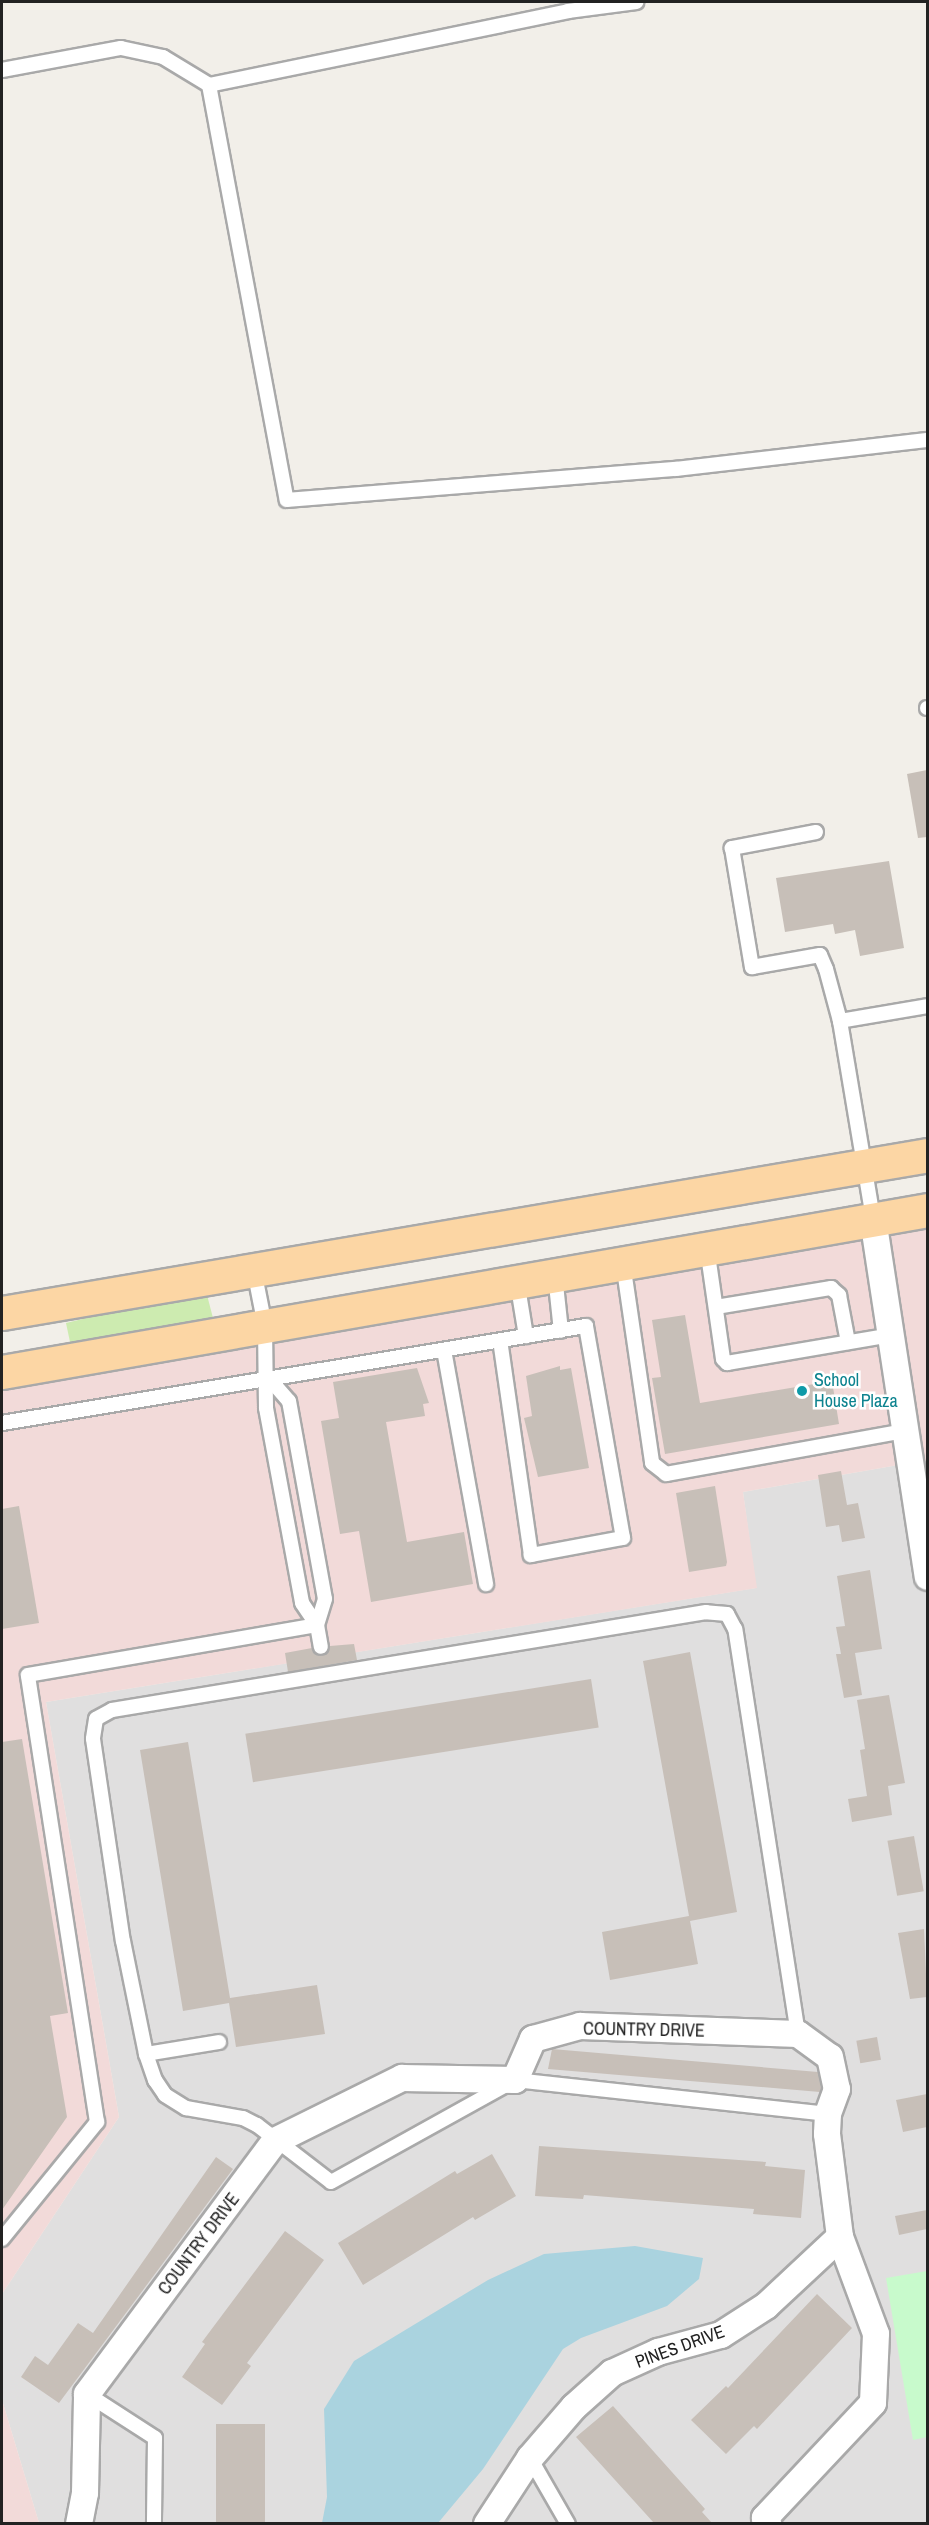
<!DOCTYPE html>
<style>
body{margin:0}
#map{position:relative;width:929px;height:2525px;overflow:hidden;background:#f2efe9;font-family:"Archivo Narrow",sans-serif}
div>[style]{position:absolute}
.residential>*{inset:0;background:#e0dfdf}
.commercial>*{inset:0;background:#f2dad9}
.grass>*{inset:0;background:#cdebb0}
.park>*{inset:0;background:#c8facc}
.water>*{inset:0;background:#aad3df}
.building>*{inset:0;background:#c7bfb8;transform-origin:0 0}
.roads{filter:drop-shadow(2px 0 #a9a9a9) drop-shadow(-2px 0 #a9a9a9) drop-shadow(0 2px #a9a9a9) drop-shadow(0 -2px #a9a9a9)}
.service>*{height:14px;margin:-7px;padding:0 7px;transform-origin:7px;border-radius:7px;background:#fff}
.minor>*{height:26px;margin:-13px;padding:0 13px;transform-origin:13px;border-radius:13px;background:#fff}
.primary>*{height:33px;margin:-16.5px;padding:0 16.5px;transform-origin:16.5px;border-radius:16.5px;background:#fcd6a4}
.dots>*{width:16px;height:16px;translate:-50% -50%;box-sizing:border-box;border:3px solid #fff;border-radius:50%}
span{translate:-50% -50%;white-space:nowrap;text-align:center;line-height:1.15;-webkit-text-stroke:5px #fff;paint-order:stroke}
.culture-label{font-size:18px;color:#0d838f}
.left{translate:0 -50%;text-align:left}
.street-label{font-size:18px;color:#222}
.frame{position:absolute;inset:0;border:3px solid #222;pointer-events:none}
</style>
<div id="map">
<div class="residential">
<i style="clip-path:polygon(927px 1460px,927px 2523px,39px 2523px,2px 2400px,2px 2294px,119px 2117px,46px 1702px,756px 1588px,743px 1492px)"></i>
</div>
<div class="commercial">
<i style="clip-path:polygon(927px 1222px,927px 1460px,743px 1492px,757px 1588px,46px 1702px,119px 2117px,2px 2294px,2px 1382px)"></i>
<i style="clip-path:polygon(2px 2400px,39px 2523px,2px 2523px)"></i>
</div>
<div class="grass">
<i style="clip-path:polygon(207px 1295px,213px 1318px,70px 1342px,66px 1323px,153px 1302px)"></i>
</div>
<div class="park">
<i style="clip-path:polygon(927px 2271px,927px 2437px,913px 2440px,886px 2278px)"></i>
</div>
<div class="water">
<i style="clip-path:polygon(635px 2246px,703px 2258px,699px 2279px,667px 2306px,581px 2338px,563px 2349px,483px 2469px,438px 2523px,322px 2523px,327px 2497px,324px 2409px,354px 2361px,488px 2280px,544px 2254px)"></i>
</div>
<div class="building">
<i style="clip-path:polygon(927px 770px,927px 837px,918px 838px,907px 774px)"></i>
<i style="clip-path:polygon(889px 861px,904px 948px,860px 956px,855px 930px,835px 934px,833px 924px,785px 932px,776px 878px)"></i>
<i style="clip-path:polygon(685px 1315px,700px 1403px,832px 1381px,839px 1424px,665px 1454px,652px 1378px,661px 1377px,652px 1320px)"></i>
<i style="clip-path:polygon(560px 1366px,560px 1370px,571px 1368px,589px 1468px,538px 1477px,524px 1418px,532px 1416px,526px 1376px)"></i>
<i style="clip-path:polygon(417px 1368px,429px 1403px,423px 1404px,425px 1416px,386px 1422px,407px 1542px,464px 1532px,473px 1584px,371px 1602px,359px 1531px,340px 1534px,321px 1421px,339px 1418px,333px 1382px)"></i>
<i style="clip-path:polygon(841px 1471px,847px 1505px,858px 1503px,865px 1538px,842px 1542px,839px 1525px,826px 1527px,818px 1475px)"></i>
<i style="clip-path:polygon(715px 1486px,727px 1562px,726px 1566px,689px 1572px,676px 1493px)"></i>
<i style="clip-path:polygon(19px 1506px,39px 1623px,2px 1629px,2px 1509px)"></i>
<i style="clip-path:polygon(870px 1570px,882px 1649px,855px 1653px,862px 1695px,844px 1698px,836px 1654px,841px 1654px,836px 1627px,845px 1626px,837px 1576px)"></i>
<i style="clip-path:polygon(354px 1644px,357px 1660px,288px 1672px,285px 1653px,312px 1648px,322px 1656px,330px 1646px)"></i>
<i style="clip-path:polygon(690px 1652px,737px 1912px,690px 1921px,698px 1964px,610px 1980px,602px 1932px,689px 1916px,643px 1661px)"></i>
<i style="left:591px;top:1679px;width:49px;height:350px;rotate:81deg"></i>
<i style="clip-path:polygon(889px 1695px,905px 1783px,888px 1786px,892px 1815px,852px 1822px,848px 1799px,867px 1796px,860px 1750px,865px 1749px,857px 1700px)"></i>
<i style="clip-path:polygon(22px 1739px,68px 2013px,50px 2016px,67px 2117px,2px 2210px,2px 1742px)"></i>
<i style="clip-path:polygon(188px 1742px,230px 1998px,317px 1985px,325px 2034px,236px 2047px,229px 2003px,183px 2011px,140px 1750px)"></i>
<i style="left:914px;top:1836px;width:56px;height:27px;rotate:80deg"></i>
<i style="clip-path:polygon(924px 1929px,927px 1997px,910px 1999px,898px 1933px)"></i>
<i style="left:877px;top:2037px;width:23px;height:21px;rotate:80deg"></i>
<i style="clip-path:polygon(552px 2049px,818px 2072px,821px 2088px,820px 2092px,548px 2069px)"></i>
<i style="clip-path:polygon(927px 2094px,927px 2127px,903px 2132px,896px 2100px)"></i>
<i style="clip-path:polygon(539px 2146px,766px 2162px,765px 2166px,805px 2170px,801px 2218px,753px 2214px,754px 2209px,584px 2195px,583px 2199px,535px 2196px)"></i>
<i style="clip-path:polygon(492px 2154px,516px 2196px,475px 2220px,473px 2217px,363px 2285px,338px 2243px,455px 2171px,457px 2174px)"></i>
<i style="clip-path:polygon(216px 2157px,233px 2169px,59px 2403px,21px 2377px,35px 2356px,48px 2365px,78px 2323px,93px 2333px)"></i>
<i style="clip-path:polygon(927px 2210px,927px 2229px,899px 2235px,895px 2216px)"></i>
<i style="clip-path:polygon(285px 2231px,324px 2260px,247px 2363px,251px 2366px,222px 2405px,182px 2377px,205px 2344px,202px 2342px)"></i>
<i style="clip-path:polygon(817px 2294px,852px 2328px,757px 2429px,754px 2426px,726px 2454px,691px 2420px,726px 2386px,728px 2388px)"></i>
<i style="clip-path:polygon(613px 2406px,705px 2509px,702px 2512px,712px 2523px,654px 2523px,576px 2437px)"></i>
<i style="left:216px;top:2424px;width:49px;height:99px"></i>
</div>
<div class="roads">
<div class="service">
<i style="left:2px;top:70px;width:121px;rotate:-10.5deg"></i>
<i style="left:121px;top:48px;width:43px;rotate:12.1deg"></i>
<i style="left:163px;top:57px;width:54px;rotate:31.3deg"></i>
<i style="left:209px;top:85px;width:367px;rotate:-11.6deg"></i>
<i style="left:568px;top:11px;width:69px;rotate:-7.5deg"></i>
<i style="left:209px;top:85px;width:422px;rotate:79.4deg"></i>
<i style="left:287px;top:500px;width:390px;rotate:-4.6deg"></i>
<i style="left:676px;top:469px;width:254px;rotate:-6.6deg"></i>
<i style="left:927px;top:708px;width:1px"></i>
<i style="left:816px;top:832px;width:86px;rotate:169.2deg"></i>
<i style="left:732px;top:848px;width:121px;rotate:80.5deg"></i>
<i style="left:752px;top:967px;width:69px;rotate:-10deg"></i>
<i style="left:820px;top:955px;width:15px;rotate:67deg"></i>
<i style="left:826px;top:969px;width:54px;rotate:74.9deg"></i>
<i style="left:840px;top:1021px;width:201px;rotate:80.5deg"></i>
<i style="left:840px;top:1021px;width:89px;rotate:-9.7deg"></i>
<i style="left:707px;top:1248px;width:112px;rotate:81.8deg"></i>
<i style="left:723px;top:1359px;width:6px;rotate:45deg"></i>
<i style="left:727px;top:1363px;width:166px;rotate:-9.7deg"></i>
<i style="left:623px;top:1263px;width:202px;rotate:81.7deg"></i>
<i style="left:652px;top:1463px;width:18px;rotate:38deg"></i>
<i style="left:666px;top:1474px;width:243px;rotate:-10.2deg"></i>
<i style="left:254px;top:1270px;width:57px;rotate:78.9deg"></i>
<i style="left:265px;top:1326px;width:82px;rotate:89.3deg"></i>
<i style="left:266px;top:1408px;width:198px;rotate:79.5deg"></i>
<i style="left:302px;top:1603px;width:27px;rotate:56deg"></i>
<i style="left:555px;top:1275px;width:56px;rotate:83.9deg"></i>
<i style="left:517px;top:1281px;width:56px;rotate:80.7deg"></i>
<i style="left:716px;top:1307px;width:117px;rotate:-9.4deg"></i>
<i style="left:831px;top:1288px;width:11px;rotate:41deg"></i>
<i style="left:839px;top:1295px;width:48px;rotate:79.2deg"></i>
<i style="left:444px;top:1350px;width:238px;rotate:79.8deg"></i>
<i style="left:267px;top:1376px;width:33px;rotate:49deg"></i>
<i style="left:289px;top:1401px;width:201px;rotate:79.7deg"></i>
<i style="left:325px;top:1599px;width:27px;rotate:107deg"></i>
<i style="left:317px;top:1625px;width:22px;rotate:80deg"></i>
<i style="left:2px;top:1423px;width:592px;rotate:-9.43deg"></i>
<i style="left:586px;top:1326px;width:215px;rotate:80.1deg"></i>
<i style="left:623px;top:1538px;width:94px;rotate:169.5deg"></i>
<i style="left:531px;top:1555px;width:216px;rotate:-98.2deg"></i>
<i style="left:798px;top:2034px;width:410px;rotate:-98.8deg"></i>
<i style="left:735px;top:1629px;width:17px;rotate:-118deg"></i>
<i style="left:727px;top:1614px;width:21px;rotate:-175deg"></i>
<i style="left:706px;top:1612px;width:602px;rotate:170.63deg"></i>
<i style="left:112px;top:1710px;width:18px;rotate:151deg"></i>
<i style="left:96px;top:1719px;width:20px;rotate:99deg"></i>
<i style="left:93px;top:1739px;width:204px;rotate:81.6deg"></i>
<i style="left:123px;top:1941px;width:115px;rotate:78.5deg"></i>
<i style="left:146px;top:2054px;width:28px;rotate:71deg"></i>
<i style="left:155px;top:2080px;width:18px;rotate:56deg"></i>
<i style="left:165px;top:2095px;width:25px;rotate:32deg"></i>
<i style="left:186px;top:2108px;width:58px;rotate:10deg"></i>
<i style="left:243px;top:2118px;width:16px;rotate:27deg"></i>
<i style="left:257px;top:2125px;width:93px;rotate:37.6deg"></i>
<i style="left:331px;top:2182px;width:210px;rotate:-29deg"></i>
<i style="left:515px;top:2080px;width:315px;rotate:6.2deg"></i>
<i style="left:146px;top:2054px;width:74px;rotate:-9.3deg"></i>
<i style="left:2px;top:2239px;width:151px;rotate:-50.9deg"></i>
<i style="left:97px;top:2122px;width:452px;rotate:-98.8deg"></i>
<i style="left:28px;top:1675px;width:293px;rotate:-9.8deg"></i>
<i style="left:87px;top:2394px;width:81px;rotate:32.9deg"></i>
<i style="left:155px;top:2438px;width:86px;rotate:90.7deg"></i>
<i style="left:530px;top:2458px;width:76px;rotate:60.1deg"></i>
</div>
<div class="minor">
<i style="left:873px;top:1219px;width:362px;rotate:81.3deg"></i>
<i style="left:79px;top:2524px;width:32px;rotate:-79deg"></i>
<i style="left:85px;top:2493px;width:99px;rotate:-88.8deg"></i>
<i style="left:87px;top:2394px;width:315px;rotate:-53.4deg"></i>
<i style="left:275px;top:2141px;width:142px;rotate:-26.4deg"></i>
<i style="left:402px;top:2078px;width:113px;rotate:1deg"></i>
<i style="left:515px;top:2080px;width:45px;rotate:-66.3deg"></i>
<i style="left:533px;top:2039px;width:49px;rotate:-15.5deg"></i>
<i style="left:580px;top:2026px;width:218px;rotate:2.1deg"></i>
<i style="left:798px;top:2034px;width:39px;rotate:36deg"></i>
<i style="left:830px;top:2057px;width:33px;rotate:78deg"></i>
<i style="left:837px;top:2089px;width:27px;rotate:110deg"></i>
<i style="left:828px;top:2114px;width:20px;rotate:93deg"></i>
<i style="left:827px;top:2134px;width:104px;rotate:82.8deg"></i>
<i style="left:840px;top:2237px;width:103px;rotate:69.6deg"></i>
<i style="left:876px;top:2334px;width:69px;rotate:92.5deg"></i>
<i style="left:873px;top:2403px;width:158px;rotate:133.2deg"></i>
<i style="left:765px;top:2518px;width:7px;rotate:63deg"></i>
<i style="left:487px;top:2524px;width:79px;rotate:-56.9deg"></i>
<i style="left:530px;top:2458px;width:67px;rotate:-49.2deg"></i>
<i style="left:574px;top:2407px;width:51px;rotate:-41.8deg"></i>
<i style="left:612px;top:2373px;width:51px;rotate:-24.5deg"></i>
<i style="left:658px;top:2352px;width:65px;rotate:-15.1deg"></i>
<i style="left:721px;top:2335px;width:54px;rotate:-32.8deg"></i>
<i style="left:766px;top:2306px;width:101px;rotate:-43deg"></i>
</div>
<div class="primary">
<i style="left:2px;top:1313px;width:939px;rotate:-9.68deg"></i>
<i style="left:2px;top:1372px;width:940px;rotate:-9.92deg"></i>
</div>
</div>
<div class="dots">
<i style="left:802px;top:1391px;background:#0f9aa8"></i>
</div>
<div class="culture-label">
<span class="left" style="left:814px;top:1391px">School<br>House Plaza</span>
</div>
<div class="street-label">
<span style="left:644px;top:2030px;rotate:1deg">COUNTRY DRIVE</span>
<span style="left:199px;top:2244px;rotate:-53deg">COUNTRY DRIVE</span>
<span style="left:680px;top:2347px;rotate:-20deg">PINES DRIVE</span>
</div>
<div class="frame"></div>
</div>
